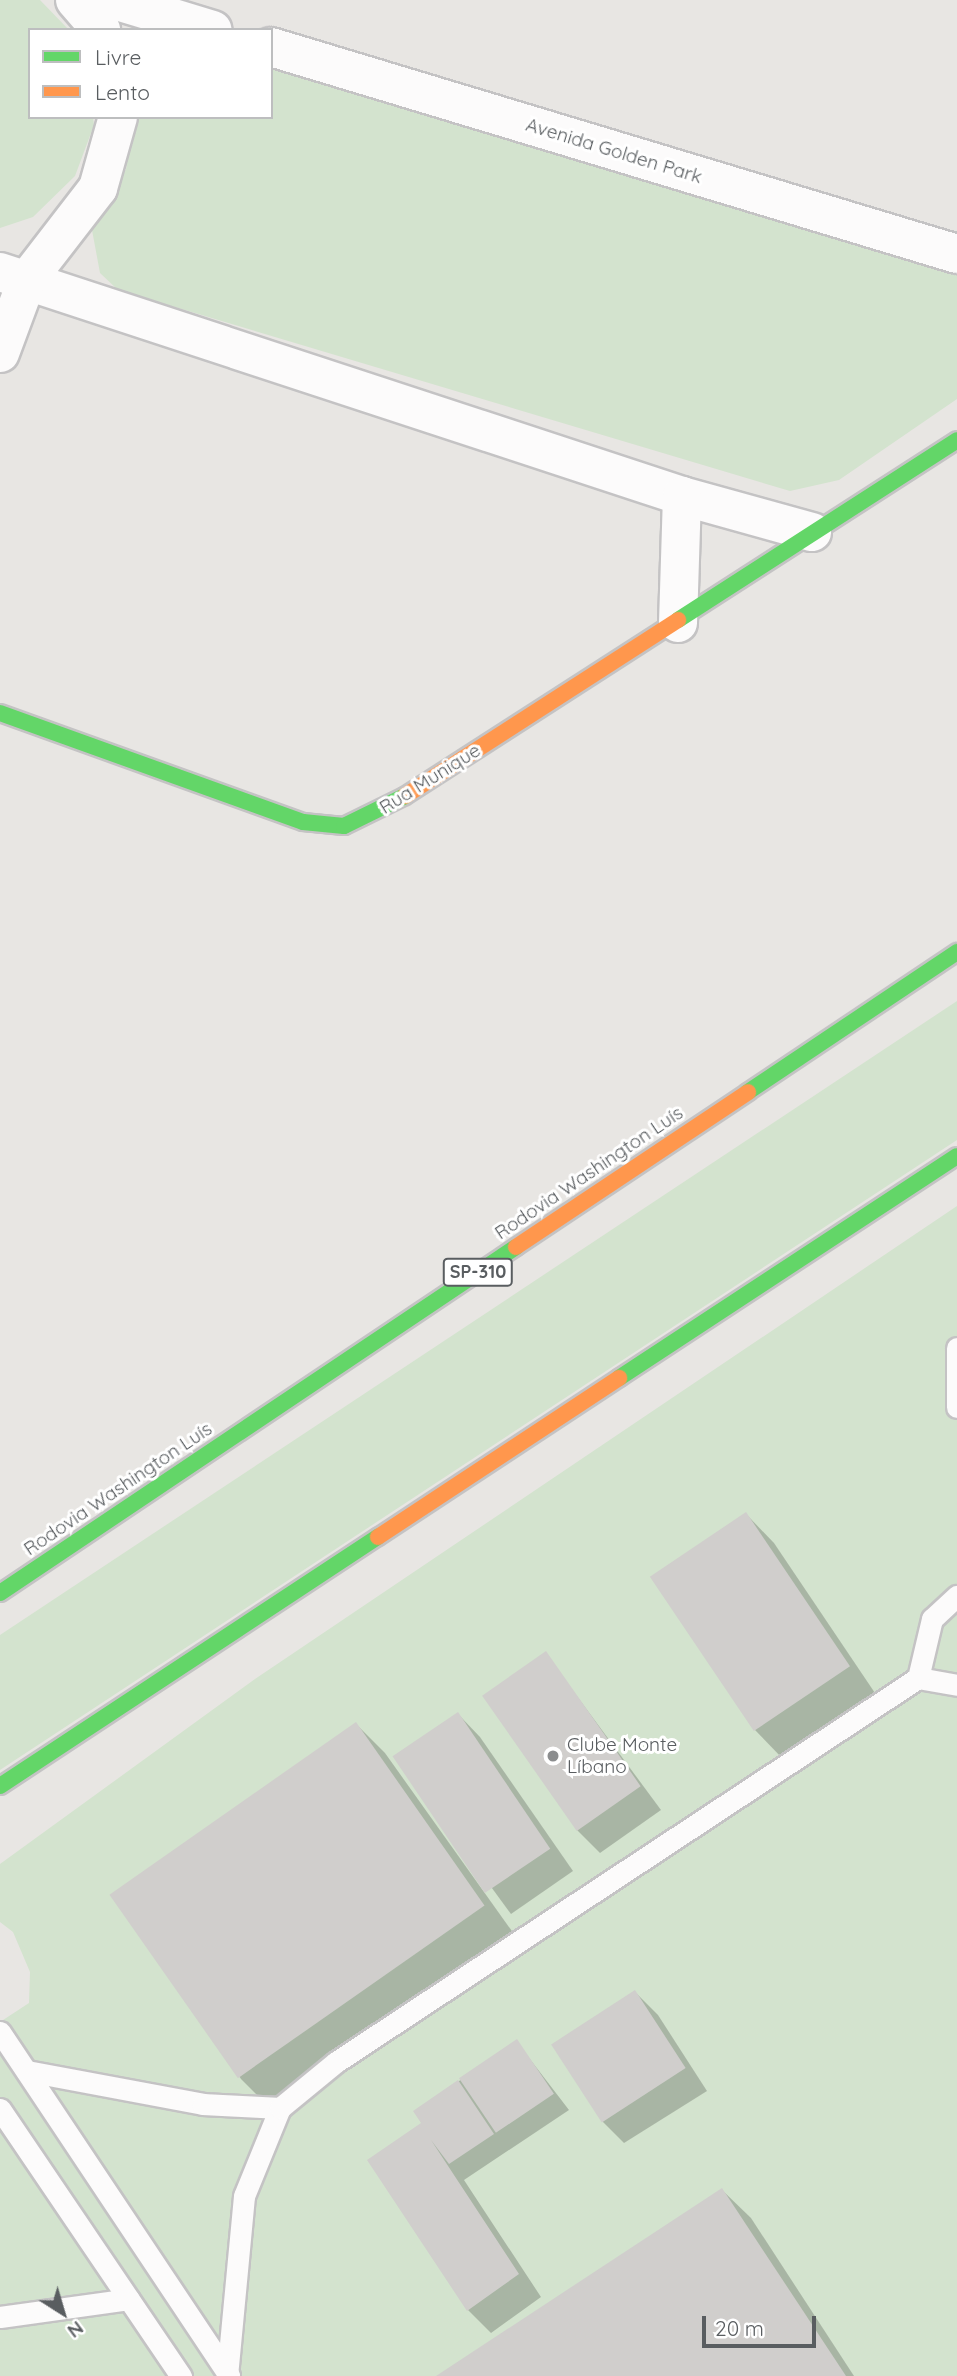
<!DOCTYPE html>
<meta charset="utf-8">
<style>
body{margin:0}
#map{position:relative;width:957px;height:2376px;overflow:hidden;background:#e8e6e3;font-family:Quicksand,sans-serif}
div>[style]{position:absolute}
.green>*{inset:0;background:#d3e3ce}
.shadow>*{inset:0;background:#0003}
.building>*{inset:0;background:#d0cecc;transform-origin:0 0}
.roads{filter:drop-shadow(2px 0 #c4c3c4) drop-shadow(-2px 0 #c4c3c4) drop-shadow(0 2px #c4c3c4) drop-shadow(0 -2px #c4c3c4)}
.lane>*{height:21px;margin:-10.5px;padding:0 10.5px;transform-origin:10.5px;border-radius:10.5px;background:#fcfbfb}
.street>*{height:38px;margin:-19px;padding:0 19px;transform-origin:19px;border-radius:19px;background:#fcfbfb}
.fast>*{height:16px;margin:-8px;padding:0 8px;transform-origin:8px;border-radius:8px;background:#63d668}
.slow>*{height:16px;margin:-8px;padding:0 8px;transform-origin:8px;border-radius:8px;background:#ff974d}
.dots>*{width:19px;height:19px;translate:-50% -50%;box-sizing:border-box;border:4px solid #fff;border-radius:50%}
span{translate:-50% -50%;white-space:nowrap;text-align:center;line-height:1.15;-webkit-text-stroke:6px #fff;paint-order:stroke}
.shield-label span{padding:2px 5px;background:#fff;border:2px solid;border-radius:5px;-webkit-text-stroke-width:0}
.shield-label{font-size:18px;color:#595d60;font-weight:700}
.street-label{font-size:19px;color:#595d60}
.poi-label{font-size:19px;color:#595d60}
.left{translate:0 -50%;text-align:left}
.legend{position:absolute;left:28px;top:28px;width:245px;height:91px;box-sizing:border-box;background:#fff;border:2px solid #bdbebf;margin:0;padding:9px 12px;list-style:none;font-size:21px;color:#595d60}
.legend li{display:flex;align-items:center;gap:14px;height:35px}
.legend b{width:35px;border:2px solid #bdbebf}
.north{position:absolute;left:28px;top:2278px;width:70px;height:70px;-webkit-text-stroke:5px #fff;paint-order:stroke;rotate:143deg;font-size:19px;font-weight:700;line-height:28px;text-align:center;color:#595d60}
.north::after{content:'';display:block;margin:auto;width:24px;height:32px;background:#595d60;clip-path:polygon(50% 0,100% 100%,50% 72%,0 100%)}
.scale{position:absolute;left:702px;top:2316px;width:114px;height:32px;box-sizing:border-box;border:4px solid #595d60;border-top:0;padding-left:9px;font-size:21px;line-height:24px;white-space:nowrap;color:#595d60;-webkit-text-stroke:5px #fff;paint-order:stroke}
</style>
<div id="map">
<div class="green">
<i style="clip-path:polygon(0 0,40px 0,69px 30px,30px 30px,30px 117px,93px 117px,94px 125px,75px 176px,33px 217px,0 228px)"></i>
<i style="clip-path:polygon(271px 67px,957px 273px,957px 399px,839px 480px,790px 491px,118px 290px,100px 273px,92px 230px,126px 169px,135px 117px,271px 117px)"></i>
<i style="clip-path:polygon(957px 1001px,957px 1140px,0 1770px,0 1635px)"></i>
<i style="clip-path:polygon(957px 1206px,957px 2376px,0 2376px,0 2022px,29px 2003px,30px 1972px,13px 1932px,0 1922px,0 1864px,255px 1679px)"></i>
</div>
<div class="shadow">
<i style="clip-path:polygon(746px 1514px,774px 1543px,877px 1696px,783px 1759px,755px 1730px,652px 1577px)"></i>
<i style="clip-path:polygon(545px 1653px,661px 1810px,600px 1853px,577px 1830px)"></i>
<i style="clip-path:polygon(458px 1714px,480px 1737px,573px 1871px,511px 1914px,396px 1757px)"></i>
<i style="clip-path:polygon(356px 1724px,385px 1753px,514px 1934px,270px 2108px,241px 2079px,112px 1897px)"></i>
<i style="clip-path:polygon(635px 1992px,658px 2015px,707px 2091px,624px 2143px,601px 2120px)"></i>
<i style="clip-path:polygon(516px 2041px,569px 2110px,464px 2180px,541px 2297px,491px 2333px,468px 2310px,428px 2133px,415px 2112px)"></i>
<i style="clip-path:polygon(722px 2190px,751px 2218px,854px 2376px,439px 2376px)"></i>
</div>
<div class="building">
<i style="left:746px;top:1512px;width:186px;height:116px;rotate:56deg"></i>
<i style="left:546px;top:1651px;width:165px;height:78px;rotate:55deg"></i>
<i style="left:458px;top:1712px;width:165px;height:79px;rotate:56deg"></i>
<i style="left:356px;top:1722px;width:224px;height:301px;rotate:55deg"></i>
<i style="left:635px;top:1990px;width:93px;height:100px;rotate:57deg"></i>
<i style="left:517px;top:2039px;width:66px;height:70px;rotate:56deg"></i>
<i style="clip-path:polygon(458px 2080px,494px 2134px,449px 2164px,431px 2140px,519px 2274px,467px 2311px,367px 2160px,421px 2123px,413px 2111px)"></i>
<i style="clip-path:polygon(722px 2188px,846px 2376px,436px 2376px)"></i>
</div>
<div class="roads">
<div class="lane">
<i style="left:957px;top:1348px;width:59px;rotate:90deg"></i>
<i style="left:918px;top:1678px;width:40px;rotate:10deg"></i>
<i style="left:0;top:2032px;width:413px;rotate:56.3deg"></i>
<i style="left:27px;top:2071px;width:179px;rotate:10.6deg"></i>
<i style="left:203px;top:2104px;width:77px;rotate:3deg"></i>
<i style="left:0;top:2109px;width:323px;rotate:55.9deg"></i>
<i style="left:0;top:2317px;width:130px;rotate:-7.9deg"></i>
<i style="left:227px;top:2376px;width:181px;rotate:-84.6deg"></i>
<i style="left:244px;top:2196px;width:95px;rotate:-67.8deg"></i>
<i style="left:280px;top:2108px;width:72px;rotate:-39.4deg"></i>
<i style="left:336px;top:2062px;width:697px;rotate:-33.42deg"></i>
<i style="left:918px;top:1678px;width:61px;rotate:-76.7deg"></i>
<i style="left:932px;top:1619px;width:34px;rotate:-43deg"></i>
</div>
<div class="street">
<i style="left:75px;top:0;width:40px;rotate:49deg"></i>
<i style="left:114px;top:0;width:103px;rotate:16.9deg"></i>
<i style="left:271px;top:47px;width:717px;rotate:16.79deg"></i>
<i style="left:0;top:272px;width:718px;rotate:18.18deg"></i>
<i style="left:682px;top:496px;width:135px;rotate:15.5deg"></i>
<i style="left:0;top:353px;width:78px;rotate:-69.7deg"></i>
<i style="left:27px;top:280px;width:116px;rotate:-52.3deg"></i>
<i style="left:98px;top:188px;width:74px;rotate:-74.3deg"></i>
<i style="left:678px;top:623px;width:127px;rotate:-88.2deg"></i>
</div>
<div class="fast">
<i style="left:678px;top:620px;width:332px;rotate:-32.8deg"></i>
<i style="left:0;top:713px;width:322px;rotate:19.8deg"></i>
<i style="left:303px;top:822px;width:41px;rotate:5.6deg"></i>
<i style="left:344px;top:826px;width:68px;rotate:-26.2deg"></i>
<i style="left:748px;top:1092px;width:252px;rotate:-33.8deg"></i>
<i style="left:619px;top:1378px;width:404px;rotate:-33.3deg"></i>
<i style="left:0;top:1593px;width:621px;rotate:-33.84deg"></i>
<i style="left:0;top:1786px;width:453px;rotate:-33.4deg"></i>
</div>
<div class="slow">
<i style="left:405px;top:796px;width:325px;rotate:-32.8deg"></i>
<i style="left:516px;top:1247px;width:279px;rotate:-33.7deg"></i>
<i style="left:378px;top:1537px;width:289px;rotate:-33.4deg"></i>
</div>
</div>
<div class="dots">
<i style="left:553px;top:1756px;background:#8b8d8e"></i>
</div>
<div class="shield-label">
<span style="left:478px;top:1272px">SP-310</span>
</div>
<div class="street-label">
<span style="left:614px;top:151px;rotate:17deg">Avenida Golden Park</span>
<span style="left:430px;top:779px;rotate:-32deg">Rua Munique</span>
<span style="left:589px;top:1173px;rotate:-34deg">Rodovia Washington Luís</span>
<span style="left:118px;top:1489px;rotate:-34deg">Rodovia Washington Luís</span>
</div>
<div class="poi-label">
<span class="left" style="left:567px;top:1756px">Clube Monte<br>Líbano</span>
</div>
<ul class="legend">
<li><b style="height:9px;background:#63d668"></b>Livre</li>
<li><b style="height:9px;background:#ff974d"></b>Lento</li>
</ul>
<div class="north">N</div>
<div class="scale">20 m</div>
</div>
